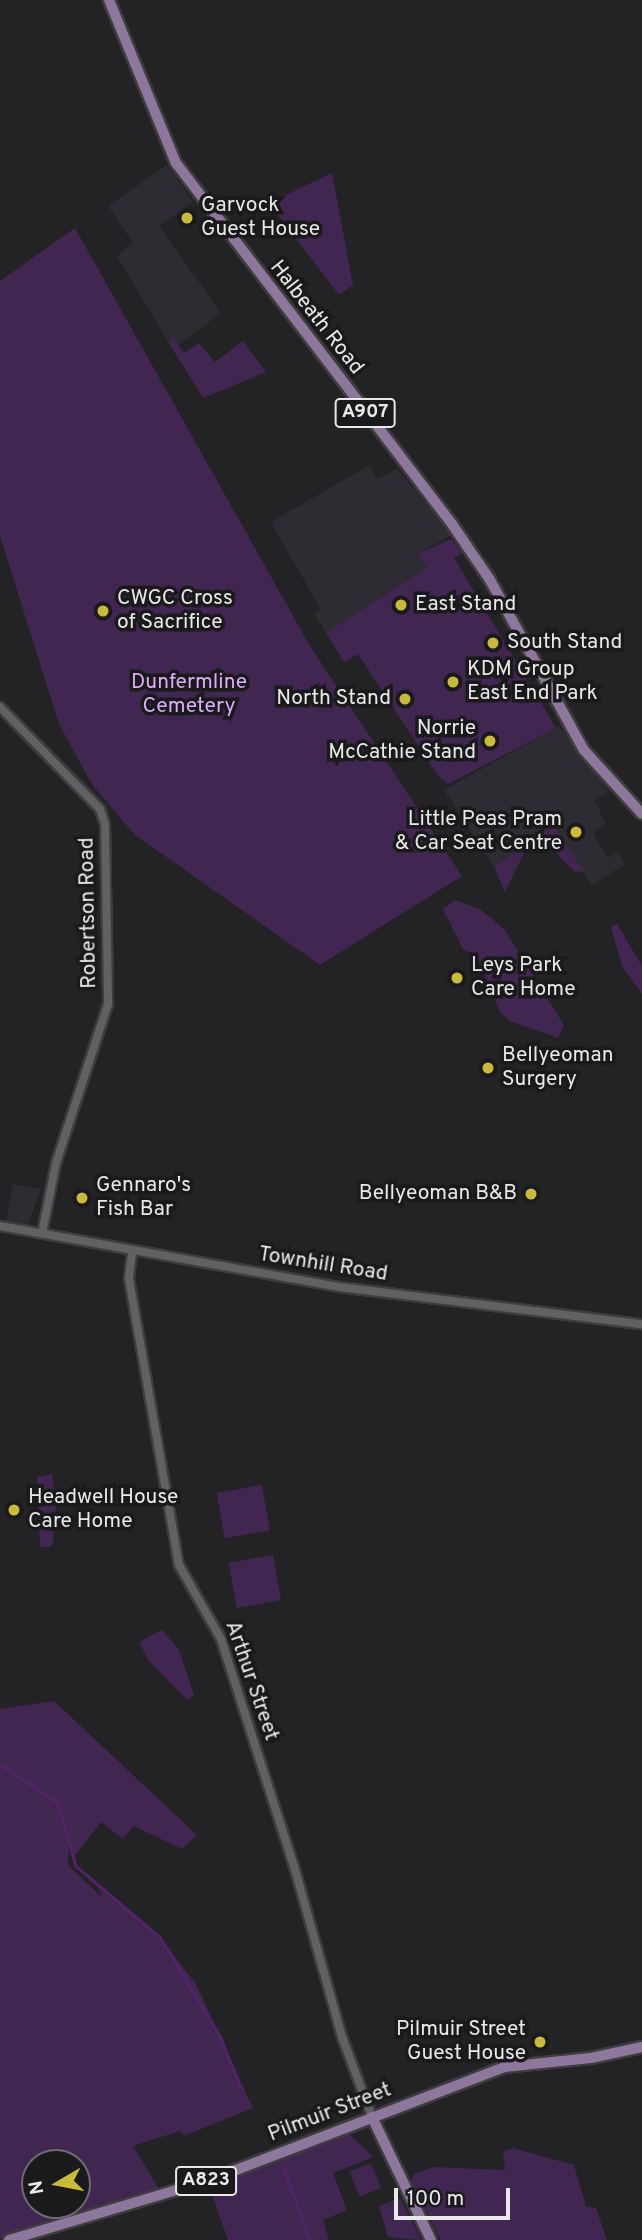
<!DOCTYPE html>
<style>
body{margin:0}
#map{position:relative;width:642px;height:2240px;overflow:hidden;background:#232224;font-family:Overpass,sans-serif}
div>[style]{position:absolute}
.built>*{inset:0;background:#2f2b32}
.green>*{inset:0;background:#422652;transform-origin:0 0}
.stream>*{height:2.5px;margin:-1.25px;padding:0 1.25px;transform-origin:1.25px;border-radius:1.25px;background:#512367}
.roads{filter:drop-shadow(2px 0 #3e3d3e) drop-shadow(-2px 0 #3e3d3e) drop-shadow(0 2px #3e3d3e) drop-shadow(0 -2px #3e3d3e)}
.minor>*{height:8px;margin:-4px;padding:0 4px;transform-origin:4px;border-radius:4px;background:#616062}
.major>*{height:10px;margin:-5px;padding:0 5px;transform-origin:5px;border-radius:5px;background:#8e779c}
.dots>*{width:19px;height:19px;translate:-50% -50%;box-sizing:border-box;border:4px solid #1a191b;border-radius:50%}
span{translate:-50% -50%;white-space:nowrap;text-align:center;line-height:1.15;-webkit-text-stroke:7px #1a191b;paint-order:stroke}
.shield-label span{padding:2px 5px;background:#1a191b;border:2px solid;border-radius:5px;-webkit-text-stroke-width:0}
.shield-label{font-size:19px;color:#eae9ea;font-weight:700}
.poi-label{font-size:21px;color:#eae9ea}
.left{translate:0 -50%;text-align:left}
.right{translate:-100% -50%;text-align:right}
.street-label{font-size:21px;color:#eae9ea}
.park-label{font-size:21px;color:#ddacfa}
.north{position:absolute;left:21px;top:2149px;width:70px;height:70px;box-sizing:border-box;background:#1a191b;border:2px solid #6d6c6e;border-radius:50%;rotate:260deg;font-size:19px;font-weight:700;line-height:28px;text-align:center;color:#eae9ea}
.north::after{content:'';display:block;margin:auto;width:24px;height:32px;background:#c9ba3a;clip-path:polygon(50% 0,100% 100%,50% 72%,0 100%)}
.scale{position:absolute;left:394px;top:2188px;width:116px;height:32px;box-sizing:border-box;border:4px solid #eae9ea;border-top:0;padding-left:9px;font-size:21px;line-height:24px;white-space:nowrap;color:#eae9ea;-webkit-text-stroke:5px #1a191b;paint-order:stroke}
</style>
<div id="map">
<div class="built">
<i style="clip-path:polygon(167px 165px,193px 202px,159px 226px,221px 313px,173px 349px,117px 256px,133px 243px,108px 206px)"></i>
<i style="clip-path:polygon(370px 465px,377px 479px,397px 469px,452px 535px,418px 554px,427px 568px,326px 633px,314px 614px,321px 610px,271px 522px)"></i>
<i style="clip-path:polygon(559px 726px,609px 791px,595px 800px,605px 823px,593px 833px,608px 858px,618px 852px,625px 864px,592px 885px,554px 827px,494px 867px,444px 790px)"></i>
<i style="clip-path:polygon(13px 1184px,41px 1189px,28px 1224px,6px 1221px)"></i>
</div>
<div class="green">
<i style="clip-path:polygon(332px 173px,353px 285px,339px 295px,269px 203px)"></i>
<i style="clip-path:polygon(75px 228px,310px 646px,462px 876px,320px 965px,135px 835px,93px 786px,59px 724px,0 536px,0 281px)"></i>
<i style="clip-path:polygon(174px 338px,184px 353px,199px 343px,215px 362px,243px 341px,266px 372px,203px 398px,168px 342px)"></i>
<i style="clip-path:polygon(451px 539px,462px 553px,454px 558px,556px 728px,448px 784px,438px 776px,358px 654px,344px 662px,326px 633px,427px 568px,418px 554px)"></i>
<i style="clip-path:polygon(554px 826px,584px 872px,574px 871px,550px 847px,537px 844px,525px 851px,505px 892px,494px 867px)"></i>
<i style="clip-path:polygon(455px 900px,480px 909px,504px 929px,564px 1025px,558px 1038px,510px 1021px,500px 1012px,478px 958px,463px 949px,443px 909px)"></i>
<i style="clip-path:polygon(617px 924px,642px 966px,642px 994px,622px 966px,611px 927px)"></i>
<i style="clip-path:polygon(52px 1474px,56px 1505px,53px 1542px,50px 1547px,40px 1547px,37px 1477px)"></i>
<i style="left:262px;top:1485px;width:46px;height:46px;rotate:80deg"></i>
<i style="left:273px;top:1555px;width:46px;height:45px;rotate:80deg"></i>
<i style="clip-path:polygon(162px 1630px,179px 1650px,194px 1695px,187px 1700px,149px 1661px,139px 1642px)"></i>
<i style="clip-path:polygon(evenodd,54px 1701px,197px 1835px,182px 1849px,134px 1826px,123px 1839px,101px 1822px,73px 1858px,69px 1847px,68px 1865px,103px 1898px,98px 1887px,160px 1937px,196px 1984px,253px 2108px,184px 2136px,180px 2131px,133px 2146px,161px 2192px,0 2239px,0 1709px,54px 1701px,35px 2163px,77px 2163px,77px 2205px,35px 2205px,35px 2163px)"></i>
<i style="clip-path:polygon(348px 2133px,373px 2157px,333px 2173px,347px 2210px,323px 2220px,329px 2240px,228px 2240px,209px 2186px)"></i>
<i style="clip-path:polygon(513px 2148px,574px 2165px,586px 2206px,596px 2208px,607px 2240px,441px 2240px,411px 2181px,414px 2174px,433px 2167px,505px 2170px,503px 2152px)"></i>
<i style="left:371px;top:2163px;width:27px;height:23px;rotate:68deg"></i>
<i style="clip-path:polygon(400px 2198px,421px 2239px,419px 2240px,388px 2237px,379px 2206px)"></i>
</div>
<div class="stream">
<i style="left:0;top:1764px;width:70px;rotate:33.9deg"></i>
<i style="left:58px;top:1803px;width:66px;rotate:74.1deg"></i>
<i style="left:76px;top:1866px;width:110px;rotate:40.2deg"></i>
<i style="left:160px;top:1937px;width:116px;rotate:58.8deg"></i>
<i style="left:220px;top:2036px;width:53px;rotate:67.8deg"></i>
<i style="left:284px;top:2169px;width:76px;rotate:69.9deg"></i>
</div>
<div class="roads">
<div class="minor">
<i style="left:0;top:707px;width:143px;rotate:45.6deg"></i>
<i style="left:100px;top:809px;width:16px;rotate:72deg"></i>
<i style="left:105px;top:824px;width:180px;rotate:89deg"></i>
<i style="left:108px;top:1004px;width:167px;rotate:108.1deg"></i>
<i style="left:56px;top:1163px;width:72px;rotate:101.2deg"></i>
<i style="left:0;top:1226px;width:344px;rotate:10.2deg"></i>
<i style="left:339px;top:1287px;width:305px;rotate:7deg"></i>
<i style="left:132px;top:1253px;width:26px;rotate:97deg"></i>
<i style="left:129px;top:1279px;width:290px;rotate:80.1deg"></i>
<i style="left:179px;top:1565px;width:85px;rotate:60.4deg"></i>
<i style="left:221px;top:1639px;width:238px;rotate:72.2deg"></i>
<i style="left:294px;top:1866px;width:178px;rotate:74.3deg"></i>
<i style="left:342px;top:2037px;width:85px;rotate:69.4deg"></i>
</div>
<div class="major">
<i style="left:109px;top:0;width:176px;rotate:67.7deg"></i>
<i style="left:176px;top:163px;width:454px;rotate:52.6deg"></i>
<i style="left:452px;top:524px;width:68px;rotate:55.8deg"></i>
<i style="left:490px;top:580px;width:194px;rotate:61.1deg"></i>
<i style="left:584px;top:750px;width:86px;rotate:47.8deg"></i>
<i style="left:372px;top:2117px;width:136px;rotate:64.4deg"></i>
<i style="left:9px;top:2240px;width:210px;rotate:-16.6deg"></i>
<i style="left:210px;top:2180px;width:315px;rotate:-21deg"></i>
<i style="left:504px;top:2067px;width:87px;rotate:-5.9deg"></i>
<i style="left:591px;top:2058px;width:52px;rotate:-12.2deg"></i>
</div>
</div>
<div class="dots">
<i style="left:187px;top:218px;background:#c9ba3a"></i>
<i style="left:401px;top:605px;background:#c9ba3a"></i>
<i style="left:103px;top:611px;background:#c9ba3a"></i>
<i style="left:493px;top:643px;background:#c9ba3a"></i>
<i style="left:453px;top:682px;background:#c9ba3a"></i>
<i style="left:405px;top:699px;background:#c9ba3a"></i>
<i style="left:490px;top:741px;background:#c9ba3a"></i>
<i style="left:576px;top:832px;background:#c9ba3a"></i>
<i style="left:457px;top:978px;background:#c9ba3a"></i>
<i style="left:488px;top:1068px;background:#c9ba3a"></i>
<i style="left:531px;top:1194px;background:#c9ba3a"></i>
<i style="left:82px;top:1198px;background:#c9ba3a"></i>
<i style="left:14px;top:1510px;background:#c9ba3a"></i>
<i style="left:540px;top:2042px;background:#c9ba3a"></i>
</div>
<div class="shield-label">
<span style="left:365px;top:413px">A907</span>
<span style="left:206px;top:2181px">A823</span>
</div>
<div class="poi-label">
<span class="left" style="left:201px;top:218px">Garvock<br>Guest House</span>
<span class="left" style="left:117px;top:611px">CWGC Cross<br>of Sacrifice</span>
<span class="left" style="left:415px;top:605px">East Stand</span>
<span class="left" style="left:507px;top:643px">South Stand</span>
<span class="left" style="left:467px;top:682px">KDM Group<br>East End Park</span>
<span class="right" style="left:391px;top:699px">North Stand</span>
<span class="right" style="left:476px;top:741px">Norrie<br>McCathie Stand</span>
<span class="right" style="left:562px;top:832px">Little Peas Pram<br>&amp; Car Seat Centre</span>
<span class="left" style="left:471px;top:978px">Leys Park<br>Care Home</span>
<span class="left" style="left:502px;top:1068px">Bellyeoman<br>Surgery</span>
<span class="left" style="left:96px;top:1198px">Gennaro's<br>Fish Bar</span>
<span class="right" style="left:517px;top:1194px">Bellyeoman B&amp;B</span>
<span class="left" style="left:28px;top:1510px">Headwell House<br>Care Home</span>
<span class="right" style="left:526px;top:2042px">Pilmuir Street<br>Guest House</span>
</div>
<div class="street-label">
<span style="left:316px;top:318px;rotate:52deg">Halbeath Road</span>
<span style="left:89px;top:913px;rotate:-91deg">Robertson Road</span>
<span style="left:323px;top:1265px;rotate:9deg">Townhill Road</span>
<span style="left:251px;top:1681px;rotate:71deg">Arthur Street</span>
<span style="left:330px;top:2113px;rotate:-21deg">Pilmuir Street</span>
</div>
<div class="park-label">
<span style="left:189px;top:695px">Dunfermline<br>Cemetery</span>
</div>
<div class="north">N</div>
<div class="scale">100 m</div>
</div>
